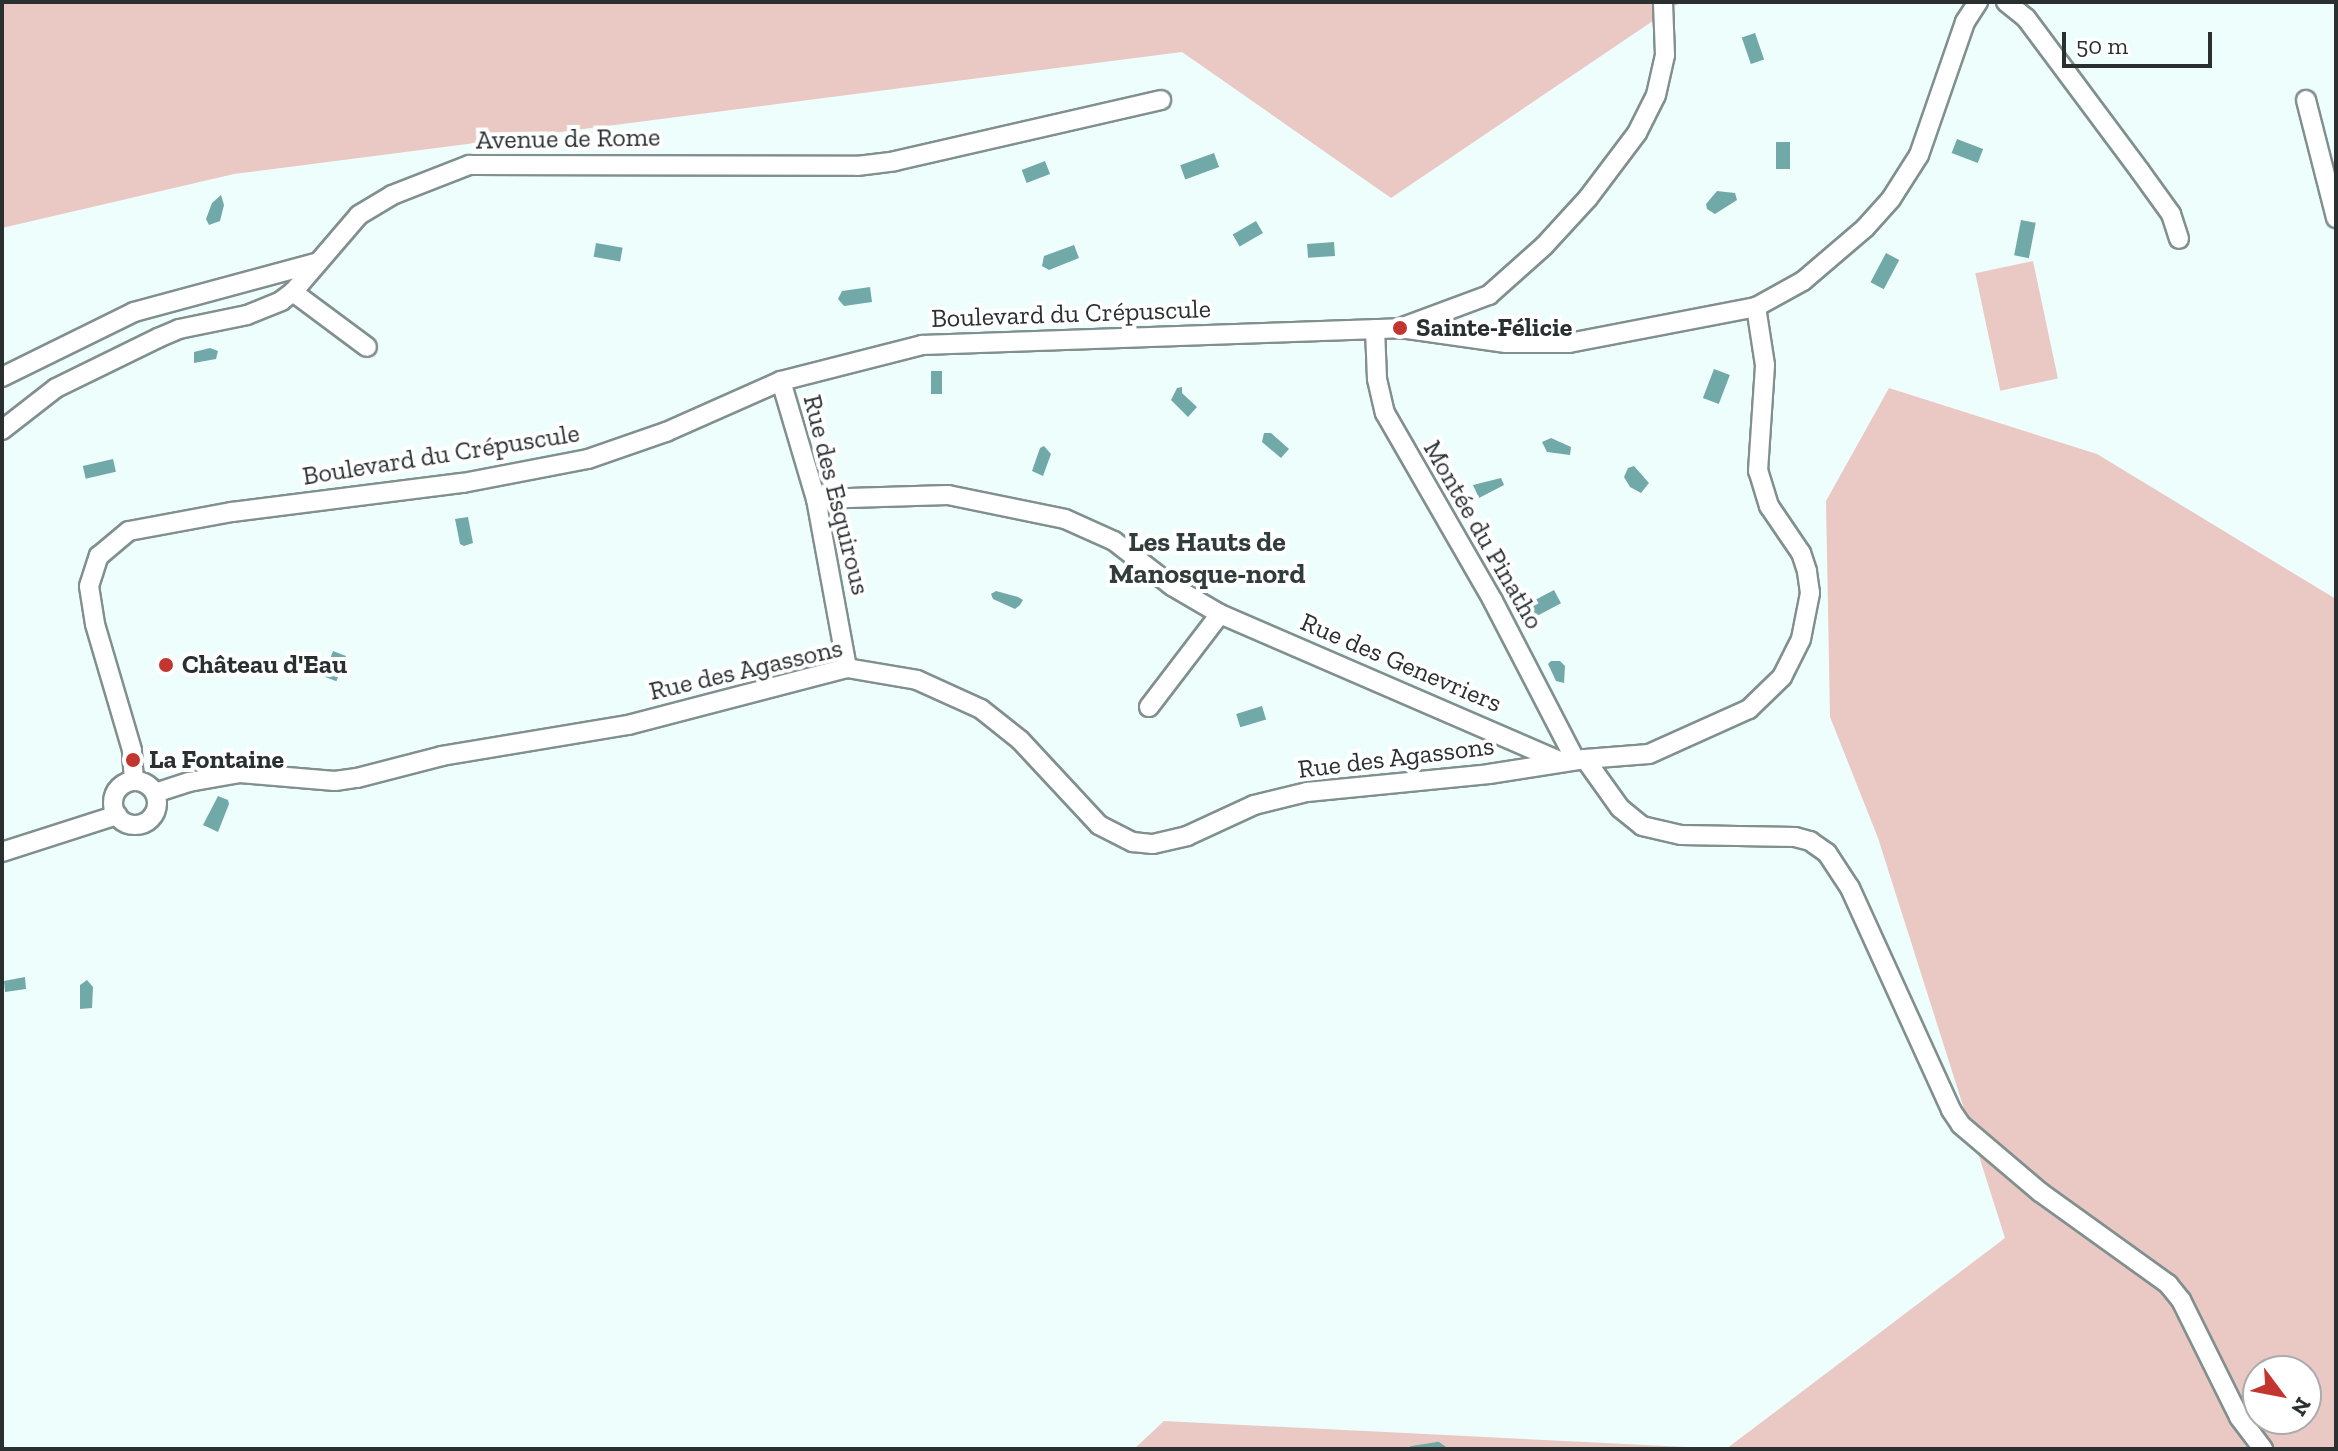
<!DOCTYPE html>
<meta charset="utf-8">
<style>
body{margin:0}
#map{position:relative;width:2338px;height:1451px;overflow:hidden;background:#eefefd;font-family:"Zilla Slab",serif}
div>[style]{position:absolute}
.green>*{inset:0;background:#eac9c4;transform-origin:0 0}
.water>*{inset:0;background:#71a9a8;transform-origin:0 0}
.stream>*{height:6px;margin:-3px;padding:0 3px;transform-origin:3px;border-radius:3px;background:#71a9a8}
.roads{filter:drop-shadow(2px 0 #81908f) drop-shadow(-2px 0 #81908f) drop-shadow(0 2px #81908f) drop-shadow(0 -2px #81908f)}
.minor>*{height:18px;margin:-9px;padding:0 9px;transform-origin:9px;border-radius:9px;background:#fff}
.minor>.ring{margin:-9px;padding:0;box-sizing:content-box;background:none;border:18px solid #fff;border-radius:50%}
.dots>*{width:22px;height:22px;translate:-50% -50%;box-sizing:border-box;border:4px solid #fff;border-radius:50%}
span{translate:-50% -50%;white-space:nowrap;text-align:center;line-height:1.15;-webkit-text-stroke:8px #fff;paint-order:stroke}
.street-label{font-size:26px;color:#2a3030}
.poi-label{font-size:26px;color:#2a3030;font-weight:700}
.left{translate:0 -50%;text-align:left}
.neighbourhood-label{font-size:28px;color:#303d3c;font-weight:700}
.frame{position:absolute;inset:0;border:4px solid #2a3030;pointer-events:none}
.north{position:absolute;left:2242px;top:1355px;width:80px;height:80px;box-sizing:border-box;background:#fff;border:2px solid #aaacac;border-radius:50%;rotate:122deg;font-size:22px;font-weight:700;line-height:32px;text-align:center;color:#2a3030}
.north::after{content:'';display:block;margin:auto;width:28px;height:36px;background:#c3352f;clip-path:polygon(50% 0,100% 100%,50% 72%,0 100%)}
.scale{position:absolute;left:2062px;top:32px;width:150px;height:36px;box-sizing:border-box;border:4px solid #2a3030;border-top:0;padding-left:10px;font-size:24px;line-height:28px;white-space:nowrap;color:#2a3030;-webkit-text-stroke:6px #fff;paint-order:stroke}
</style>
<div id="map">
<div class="green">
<i style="clip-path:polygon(2px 2px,1681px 2px,1391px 198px,1182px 52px,234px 174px,2px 228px)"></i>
<i style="left:2033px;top:261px;width:120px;height:59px;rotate:78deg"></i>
<i style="clip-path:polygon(evenodd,1889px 388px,2097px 454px,2336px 599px,2336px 1449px,1134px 1449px,1164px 1421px,1726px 1449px,2005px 1238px,1878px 838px,1830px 717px,1826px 501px,1889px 388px,2258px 1371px,2306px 1371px,2306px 1419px,2258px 1419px,2258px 1371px)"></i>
</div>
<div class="water">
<i style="left:1755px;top:33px;width:28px;height:14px;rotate:71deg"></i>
<i style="left:1957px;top:139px;width:28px;height:15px;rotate:21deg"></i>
<i style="left:1776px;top:142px;width:14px;height:27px"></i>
<i style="left:1214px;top:153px;width:15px;height:36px;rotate:70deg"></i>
<i style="left:1045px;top:161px;width:14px;height:25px;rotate:69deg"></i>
<i style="clip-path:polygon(1717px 191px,1735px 193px,1737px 200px,1715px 214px,1707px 209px,1706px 204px)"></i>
<i style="clip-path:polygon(221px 195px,224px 205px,220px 221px,209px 225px,206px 219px,212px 203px)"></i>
<i style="left:2021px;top:220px;width:15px;height:36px;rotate:11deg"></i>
<i style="left:1256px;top:221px;width:14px;height:27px;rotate:60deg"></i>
<i style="left:1334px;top:242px;width:14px;height:27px;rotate:86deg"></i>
<i style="left:596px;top:243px;width:27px;height:14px;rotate:10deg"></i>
<i style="clip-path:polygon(1074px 245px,1079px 258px,1049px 270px,1042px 266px,1044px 256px)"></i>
<i style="left:1886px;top:253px;width:15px;height:33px;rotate:28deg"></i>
<i style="clip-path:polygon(870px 287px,872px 302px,844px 306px,838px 299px,842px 291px)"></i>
<i style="clip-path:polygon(210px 348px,218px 351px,216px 359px,194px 363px,194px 352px)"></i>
<i style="left:1714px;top:369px;width:17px;height:31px;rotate:21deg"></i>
<i style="left:931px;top:371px;width:11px;height:23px"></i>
<i style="clip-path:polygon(1182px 387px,1182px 393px,1197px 407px,1188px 417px,1171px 400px,1177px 388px)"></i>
<i style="clip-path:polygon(1264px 433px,1271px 433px,1289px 449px,1281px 458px,1262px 442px)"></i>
<i style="clip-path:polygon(1551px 438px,1571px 447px,1570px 455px,1547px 452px,1542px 442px)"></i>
<i style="clip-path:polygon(1044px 446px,1051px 454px,1043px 476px,1032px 471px,1040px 448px)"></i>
<i style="left:113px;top:459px;width:13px;height:31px;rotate:77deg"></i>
<i style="clip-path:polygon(1634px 466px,1649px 483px,1641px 493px,1630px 487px,1624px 477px,1628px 468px)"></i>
<i style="clip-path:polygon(1501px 478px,1504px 485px,1479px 498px,1473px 485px)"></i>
<i style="clip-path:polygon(468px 517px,473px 543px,464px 546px,460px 544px,455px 519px)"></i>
<i style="left:1554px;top:590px;width:15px;height:29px;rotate:62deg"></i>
<i style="clip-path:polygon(996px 591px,1018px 597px,1023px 600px,1020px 605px,1015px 609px,993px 599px,991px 594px)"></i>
<i style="left:333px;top:651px;width:14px;height:27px;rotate:21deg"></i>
<i style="clip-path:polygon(1551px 661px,1560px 661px,1565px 666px,1564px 683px,1556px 681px,1548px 664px)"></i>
<i style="left:1262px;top:706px;width:14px;height:27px;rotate:73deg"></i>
<i style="clip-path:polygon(218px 796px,228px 800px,229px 804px,218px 832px,203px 825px)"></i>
<i style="clip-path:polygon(25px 977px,26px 989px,5px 992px,4px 981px)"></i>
<i style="clip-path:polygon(87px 980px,93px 987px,92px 1008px,80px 1009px,80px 985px)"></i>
</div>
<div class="stream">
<i style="left:1412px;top:1449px;width:26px;rotate:-9deg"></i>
<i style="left:1438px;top:1445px;width:7px;rotate:34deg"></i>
</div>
<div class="roads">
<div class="minor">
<i style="left:2006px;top:2px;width:26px;rotate:39deg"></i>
<i style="left:2026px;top:18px;width:191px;rotate:53.3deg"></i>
<i style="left:2140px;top:171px;width:53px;rotate:54.2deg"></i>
<i style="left:2171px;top:214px;width:26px;rotate:72deg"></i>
<i style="left:2306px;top:100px;width:122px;rotate:75.7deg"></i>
<i style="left:293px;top:292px;width:92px;rotate:36.6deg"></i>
<i style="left:1403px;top:327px;width:92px;rotate:-20.4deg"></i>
<i style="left:1489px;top:295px;width:74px;rotate:-41.7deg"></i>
<i style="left:1544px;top:246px;width:65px;rotate:-47.5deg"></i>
<i style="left:1588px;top:198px;width:81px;rotate:-53deg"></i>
<i style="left:1637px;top:133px;width:42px;rotate:-63.4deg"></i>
<i style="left:1656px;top:95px;width:41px;rotate:-77.3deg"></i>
<i style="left:1665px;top:55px;width:53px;rotate:-92.2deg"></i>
<i style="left:1375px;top:329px;width:50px;rotate:87.7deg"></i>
<i style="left:1377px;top:379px;width:35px;rotate:77deg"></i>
<i style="left:1385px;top:413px;width:217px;rotate:60.1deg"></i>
<i style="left:1493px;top:601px;width:178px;rotate:62.6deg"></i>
<i style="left:2px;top:377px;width:147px;rotate:-26.2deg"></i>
<i style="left:134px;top:312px;width:188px;rotate:-15.1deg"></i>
<i style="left:781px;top:381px;width:123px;rotate:73.5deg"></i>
<i style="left:816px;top:499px;width:172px;rotate:79.6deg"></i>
<i style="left:2px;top:430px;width:68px;rotate:-37.9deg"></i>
<i style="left:56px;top:388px;width:114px;rotate:-26.1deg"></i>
<i style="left:158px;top:338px;width:23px;rotate:-23deg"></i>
<i style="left:179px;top:329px;width:69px;rotate:-11.6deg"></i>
<i style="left:247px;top:315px;width:37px;rotate:-22deg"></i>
<i style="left:281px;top:301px;width:15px;rotate:-37deg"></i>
<i style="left:293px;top:292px;width:101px;rotate:-49.4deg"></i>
<i style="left:359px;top:215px;width:39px;rotate:-31deg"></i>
<i style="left:392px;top:195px;width:83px;rotate:-21.3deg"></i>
<i style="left:469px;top:165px;width:388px;rotate:0.1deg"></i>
<i style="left:857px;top:166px;width:38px;rotate:-7deg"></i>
<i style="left:895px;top:161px;width:273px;rotate:-12.9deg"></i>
<i style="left:816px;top:499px;width:132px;rotate:-1.7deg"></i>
<i style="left:948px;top:495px;width:119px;rotate:11.6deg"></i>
<i style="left:1065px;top:519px;width:54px;rotate:24.2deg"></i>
<i style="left:1114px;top:541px;width:73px;rotate:37.8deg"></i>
<i style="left:1172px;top:586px;width:56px;rotate:30.3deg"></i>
<i style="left:1220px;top:614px;width:370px;rotate:23.4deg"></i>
<i style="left:1149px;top:707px;width:117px;rotate:-52.6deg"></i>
<i style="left:1585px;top:759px;width:64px;rotate:-4.5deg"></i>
<i style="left:1649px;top:754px;width:110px;rotate:-24.2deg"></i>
<i style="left:1749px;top:709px;width:46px;rotate:-44.1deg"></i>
<i style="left:1782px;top:677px;width:42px;rotate:-63.4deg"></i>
<i style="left:1801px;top:639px;width:47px;rotate:-78.9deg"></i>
<i style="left:1810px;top:593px;width:22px;rotate:-98deg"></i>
<i style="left:1807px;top:571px;width:19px;rotate:-108deg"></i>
<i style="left:1801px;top:553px;width:57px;rotate:-124.2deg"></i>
<i style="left:1769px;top:506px;width:37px;rotate:-107deg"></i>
<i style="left:1758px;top:471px;width:106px;rotate:-86.2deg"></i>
<i style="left:1765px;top:365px;width:59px;rotate:-98.8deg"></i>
<i style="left:134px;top:781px;width:31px;rotate:-94deg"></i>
<i style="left:132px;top:750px;width:131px;rotate:-106.4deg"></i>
<i style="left:95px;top:624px;width:38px;rotate:-99deg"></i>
<i style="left:89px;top:586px;width:32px;rotate:-72deg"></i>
<i style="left:99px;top:556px;width:39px;rotate:-40deg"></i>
<i style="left:129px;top:531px;width:105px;rotate:-10.5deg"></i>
<i style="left:232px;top:512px;width:233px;rotate:-7.2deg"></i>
<i style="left:463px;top:483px;width:127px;rotate:-10.9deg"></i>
<i style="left:588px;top:459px;width:83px;rotate:-19.1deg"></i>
<i style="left:666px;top:432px;width:126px;rotate:-23.9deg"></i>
<i style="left:781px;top:381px;width:146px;rotate:-14.3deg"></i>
<i style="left:922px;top:345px;width:478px;rotate:-2deg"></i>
<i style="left:1400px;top:328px;width:107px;rotate:8.1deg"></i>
<i style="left:1506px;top:343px;width:63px"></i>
<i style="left:1569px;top:343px;width:190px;rotate:-10.9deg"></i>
<i style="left:1756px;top:307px;width:54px;rotate:-29deg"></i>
<i style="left:1803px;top:281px;width:82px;rotate:-40.5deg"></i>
<i style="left:1865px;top:228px;width:39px;rotate:-48deg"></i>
<i style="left:1891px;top:199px;width:52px;rotate:-57.5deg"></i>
<i style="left:1919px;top:155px;width:141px;rotate:-70.9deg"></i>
<i style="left:1965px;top:22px;width:24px;rotate:-57deg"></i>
<i class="ring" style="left:113px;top:781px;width:26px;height:26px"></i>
<i style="left:155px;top:793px;width:36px;rotate:-18deg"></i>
<i style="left:189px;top:782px;width:52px;rotate:-10deg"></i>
<i style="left:240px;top:773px;width:95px;rotate:4.8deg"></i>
<i style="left:335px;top:781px;width:22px;rotate:-8deg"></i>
<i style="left:357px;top:778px;width:88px;rotate:-14.5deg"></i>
<i style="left:442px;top:756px;width:189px;rotate:-9.5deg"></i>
<i style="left:628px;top:725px;width:226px;rotate:-14.6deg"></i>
<i style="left:847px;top:668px;width:71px;rotate:9.7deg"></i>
<i style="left:917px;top:680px;width:70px;rotate:24.4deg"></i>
<i style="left:981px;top:709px;width:50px;rotate:38.5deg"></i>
<i style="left:1020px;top:740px;width:116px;rotate:47.1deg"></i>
<i style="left:1099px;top:825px;width:38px;rotate:27deg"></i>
<i style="left:1133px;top:842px;width:20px;rotate:6deg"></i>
<i style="left:1153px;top:844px;width:35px;rotate:-13deg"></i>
<i style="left:1187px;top:836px;width:74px;rotate:-24.8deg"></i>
<i style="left:1254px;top:805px;width:55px;rotate:-13.8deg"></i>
<i style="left:1307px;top:792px;width:183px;rotate:-5.6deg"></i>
<i style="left:1489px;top:774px;width:97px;rotate:-8.9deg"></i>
<i style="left:1585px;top:759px;width:60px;rotate:54.5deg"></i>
<i style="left:1620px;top:808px;width:28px;rotate:39deg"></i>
<i style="left:1642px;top:826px;width:40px;rotate:13deg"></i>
<i style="left:1681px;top:835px;width:114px;rotate:1deg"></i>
<i style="left:1795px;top:837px;width:16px;rotate:15deg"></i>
<i style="left:1810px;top:841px;width:21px;rotate:35deg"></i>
<i style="left:1827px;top:853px;width:42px;rotate:56.7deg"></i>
<i style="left:1850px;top:888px;width:244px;rotate:65.5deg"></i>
<i style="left:1951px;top:1110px;width:18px;rotate:56deg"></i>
<i style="left:1961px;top:1125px;width:104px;rotate:40.3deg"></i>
<i style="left:2040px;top:1192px;width:158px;rotate:35.7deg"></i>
<i style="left:2168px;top:1284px;width:21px;rotate:51deg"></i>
<i style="left:2181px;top:1300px;width:131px;rotate:63.6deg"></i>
<i style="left:2239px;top:1417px;width:40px;rotate:53deg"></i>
<i style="left:2px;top:852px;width:121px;rotate:-17.8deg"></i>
</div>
</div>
<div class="dots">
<i style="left:1400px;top:328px;background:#c3352f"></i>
<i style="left:166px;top:665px;background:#c3352f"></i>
<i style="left:133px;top:760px;background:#c3352f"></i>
</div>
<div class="street-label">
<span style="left:568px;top:139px;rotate:-1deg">Avenue de Rome</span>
<span style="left:1071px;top:314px;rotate:-2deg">Boulevard du Crépuscule</span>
<span style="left:441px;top:455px;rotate:-9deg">Boulevard du Crépuscule</span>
<span style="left:836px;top:495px;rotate:76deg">Rue des Esquirous</span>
<span style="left:1483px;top:535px;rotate:60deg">Montée du Pinatho</span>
<span style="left:1401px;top:663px;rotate:23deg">Rue des Genevriers</span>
<span style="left:746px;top:670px;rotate:-13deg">Rue des Agassons</span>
<span style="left:1396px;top:758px;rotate:-7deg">Rue des Agassons</span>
</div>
<div class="poi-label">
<span class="left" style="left:1416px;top:328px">Sainte-Félicie</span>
<span class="left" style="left:182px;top:665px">Château d'Eau</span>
<span class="left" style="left:149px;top:760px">La Fontaine</span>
</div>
<div class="neighbourhood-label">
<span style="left:1207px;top:558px">Les Hauts de<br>Manosque-nord</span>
</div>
<div class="frame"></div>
<div class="north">N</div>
<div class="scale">50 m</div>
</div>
